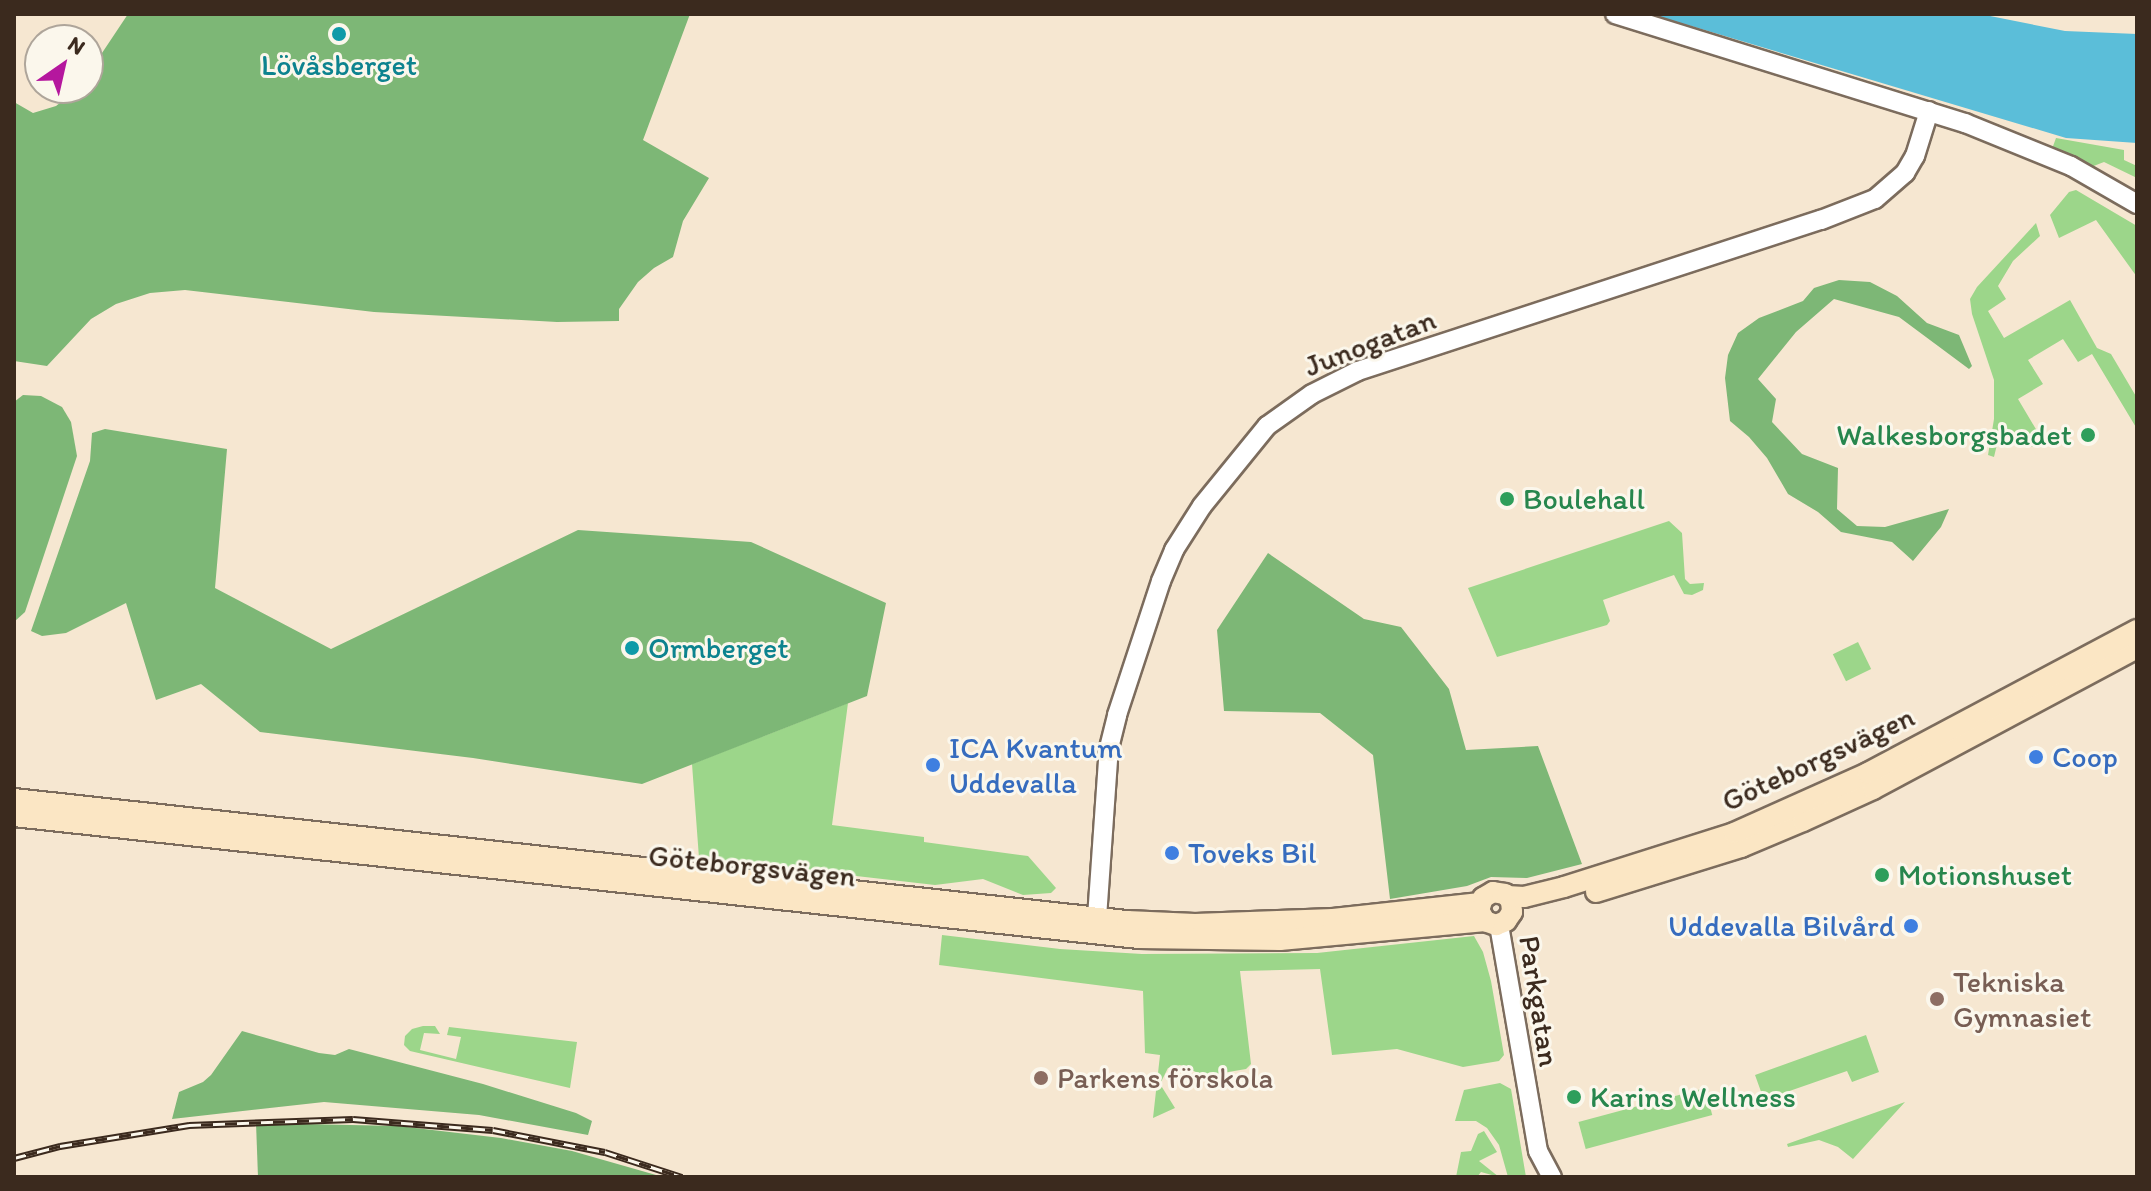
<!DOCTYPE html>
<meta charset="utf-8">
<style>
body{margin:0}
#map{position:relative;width:2151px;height:1191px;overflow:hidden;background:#f6e7d1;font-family:Itim,sans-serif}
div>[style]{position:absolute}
.green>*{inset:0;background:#9cd68a;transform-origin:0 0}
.forest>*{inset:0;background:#7db776}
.water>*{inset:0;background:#5bbed9}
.roads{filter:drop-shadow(2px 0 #7c6c5d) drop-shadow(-2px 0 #7c6c5d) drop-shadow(0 2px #7c6c5d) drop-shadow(0 -2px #7c6c5d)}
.tertiary>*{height:18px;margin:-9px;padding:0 9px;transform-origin:9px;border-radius:9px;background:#fff}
.secondary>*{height:20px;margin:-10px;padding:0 10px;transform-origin:10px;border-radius:10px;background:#fbe6c4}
.rail>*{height:7px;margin-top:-3.5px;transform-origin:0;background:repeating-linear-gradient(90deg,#fbf7ec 0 12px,#3b2a1e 0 24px);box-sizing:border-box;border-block:2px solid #3b2a1e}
.dots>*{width:22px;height:22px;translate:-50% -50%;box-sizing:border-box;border:4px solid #fbf7ec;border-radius:50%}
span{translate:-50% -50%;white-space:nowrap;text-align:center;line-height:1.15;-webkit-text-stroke:6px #fbf7ec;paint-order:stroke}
.culture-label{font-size:30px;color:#0d838f}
.left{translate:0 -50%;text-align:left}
.street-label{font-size:30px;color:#3b2a1e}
.leisure-label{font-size:30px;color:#27864d}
.right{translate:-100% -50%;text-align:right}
.shop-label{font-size:30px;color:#366cbe}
.education-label{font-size:30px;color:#785e54}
.frame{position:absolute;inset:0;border:16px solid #3b2a1e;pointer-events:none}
.north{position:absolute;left:24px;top:24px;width:80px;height:80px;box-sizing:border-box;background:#fbf7ec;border:2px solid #aea59a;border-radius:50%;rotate:34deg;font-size:22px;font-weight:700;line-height:32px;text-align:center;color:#3b2a1e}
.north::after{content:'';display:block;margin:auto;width:28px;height:36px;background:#b5179e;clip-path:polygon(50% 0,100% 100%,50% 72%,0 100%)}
</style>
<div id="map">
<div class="green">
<i style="clip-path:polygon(2056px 138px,2124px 150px,2124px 160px,2137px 166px,2137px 178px,2104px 162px,2091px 167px,2052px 149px)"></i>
<i style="clip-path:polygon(2076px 190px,2137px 226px,2137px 277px,2096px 220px,2059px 238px,2050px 215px,2069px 192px)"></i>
<i style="clip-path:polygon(2036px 223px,2040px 236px,2013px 261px,1998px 286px,2006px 299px,1988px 311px,2004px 338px,2070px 300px,2097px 348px,2111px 354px,2137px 398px,2137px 429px,2092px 354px,2078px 362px,2063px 339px,2028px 360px,2043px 384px,2018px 399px,2043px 441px,2033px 447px,2019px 444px,2021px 436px,2000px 432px,1994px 457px,1988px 455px,1994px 419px,1994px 380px,1972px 314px,1970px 299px,1977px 287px)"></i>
<i style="clip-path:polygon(1669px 521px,1682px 533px,1685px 579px,1690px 584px,1704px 583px,1703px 590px,1692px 595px,1684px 594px,1674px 575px,1603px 600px,1610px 621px,1607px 625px,1497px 657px,1468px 588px)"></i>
<i style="left:1858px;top:642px;width:30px;height:28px;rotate:64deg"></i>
<i style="clip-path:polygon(848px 703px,832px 825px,924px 837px,924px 842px,1028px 856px,1056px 888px,1051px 893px,1023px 895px,983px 879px,935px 885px,699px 858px,692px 764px)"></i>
<i style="clip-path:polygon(942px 935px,1060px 949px,1142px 954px,1317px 953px,1474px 936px,1483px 952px,1491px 981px,1504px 1055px,1499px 1061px,1463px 1067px,1397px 1049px,1332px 1055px,1320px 969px,1240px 971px,1251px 1064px,1246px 1069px,1205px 1076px,1180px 1065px,1168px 1068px,1160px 1084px,1175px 1108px,1153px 1118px,1160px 1055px,1145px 1053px,1143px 991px,939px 965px)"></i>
<i style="clip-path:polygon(423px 1026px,435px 1026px,440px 1034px,424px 1033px,420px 1050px,456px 1059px,461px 1037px,447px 1035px,449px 1027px,577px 1042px,570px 1088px,410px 1051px,404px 1045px,405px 1036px,412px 1029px)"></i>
<i style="clip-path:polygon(1866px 1035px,1879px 1072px,1852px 1082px,1847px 1071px,1764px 1100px,1755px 1075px)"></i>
<i style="clip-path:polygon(1500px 1083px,1511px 1089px,1526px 1177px,1508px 1177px,1499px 1145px,1487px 1128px,1476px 1121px,1455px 1121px,1464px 1090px)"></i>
<i style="left:1705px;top:1088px;width:28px;height:131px;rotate:75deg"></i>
<i style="clip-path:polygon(1905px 1102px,1853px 1159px,1838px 1147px,1819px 1140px,1788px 1147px,1787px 1144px)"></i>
<i style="clip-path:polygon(1484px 1131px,1497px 1152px,1479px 1161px,1499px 1177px,1481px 1172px,1477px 1177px,1456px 1177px,1461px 1152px,1471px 1151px,1478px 1134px)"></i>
</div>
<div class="forest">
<i style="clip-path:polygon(128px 14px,690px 14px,643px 140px,709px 178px,683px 221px,673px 257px,654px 268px,638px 282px,619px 309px,619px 321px,557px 322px,374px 312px,185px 290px,150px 293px,116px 304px,91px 319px,47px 366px,14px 361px,14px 102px,33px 113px,56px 106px,79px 88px,88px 88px,88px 74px)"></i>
<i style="clip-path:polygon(1839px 280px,1870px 282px,1897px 296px,1927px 323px,1959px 335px,1972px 366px,1969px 369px,1899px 317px,1834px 299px,1796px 332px,1758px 379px,1776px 399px,1772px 422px,1802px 454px,1838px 468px,1837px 509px,1857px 526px,1885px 527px,1949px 509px,1941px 527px,1913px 561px,1892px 542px,1841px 532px,1818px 512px,1788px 494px,1767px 458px,1749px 437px,1730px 421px,1725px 378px,1728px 355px,1738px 333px,1759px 318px,1803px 301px,1814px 288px)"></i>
<i style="clip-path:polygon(23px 395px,41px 396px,62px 407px,71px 422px,77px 456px,25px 612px,14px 622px,14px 402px)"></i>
<i style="clip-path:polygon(105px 429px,227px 449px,215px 588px,331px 649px,578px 530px,751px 542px,886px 603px,867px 696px,642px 784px,473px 758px,260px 732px,201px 684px,156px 700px,126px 603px,66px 633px,42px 636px,31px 631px,90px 461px,92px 433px)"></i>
<i style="clip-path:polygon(1268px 553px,1364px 619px,1401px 627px,1449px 689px,1466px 750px,1538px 746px,1582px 864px,1527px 878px,1491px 877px,1467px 886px,1390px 899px,1373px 755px,1320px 713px,1224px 711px,1217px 630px)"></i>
<i style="clip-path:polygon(242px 1031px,319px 1053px,335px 1055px,349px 1049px,483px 1084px,576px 1113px,592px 1121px,588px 1135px,479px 1115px,324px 1102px,172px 1119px,179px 1092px,203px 1082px,211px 1075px)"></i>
<i style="clip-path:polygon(256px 1123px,398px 1126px,501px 1138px,572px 1151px,663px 1177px,258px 1177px)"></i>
</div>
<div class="water">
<i style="clip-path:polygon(1651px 14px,1980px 14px,2065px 31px,2137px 34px,2137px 143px,2066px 138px)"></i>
</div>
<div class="roads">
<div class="tertiary">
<i style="left:1615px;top:14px;width:367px;rotate:17.3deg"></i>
<i style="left:1965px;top:123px;width:114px;rotate:22.1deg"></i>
<i style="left:2071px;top:166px;width:76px;rotate:29.9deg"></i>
<i style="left:1499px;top:925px;width:229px;rotate:80.2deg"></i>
<i style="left:1538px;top:1151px;width:30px;rotate:62deg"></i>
<i style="left:1096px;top:932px;width:184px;rotate:-86deg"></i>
<i style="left:1109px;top:748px;width:34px;rotate:-76deg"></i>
<i style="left:1117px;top:715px;width:141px;rotate:-71.8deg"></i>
<i style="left:1161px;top:581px;width:34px;rotate:-67deg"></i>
<i style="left:1174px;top:550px;width:52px;rotate:-57.5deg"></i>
<i style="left:1202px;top:506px;width:103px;rotate:-50.9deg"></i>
<i style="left:1267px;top:426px;width:55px;rotate:-35.4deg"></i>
<i style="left:1312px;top:394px;width:51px;rotate:-26.6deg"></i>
<i style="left:1358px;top:371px;width:487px;rotate:-18.1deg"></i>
<i style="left:1821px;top:220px;width:58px;rotate:-21.3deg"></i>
<i style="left:1875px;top:199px;width:40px;rotate:-41deg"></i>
<i style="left:1905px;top:173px;width:20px;rotate:-60deg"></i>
<i style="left:1915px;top:156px;width:47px;rotate:-72.7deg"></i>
</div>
<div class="secondary">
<i style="left:14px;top:799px;width:1120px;rotate:6.26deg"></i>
<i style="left:1127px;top:921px;width:68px;rotate:2.5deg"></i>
<i style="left:1195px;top:924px;width:138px;rotate:-2.1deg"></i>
<i style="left:1333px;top:919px;width:148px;rotate:-6.2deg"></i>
<i style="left:14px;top:816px;width:1132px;rotate:6.19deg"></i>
<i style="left:1139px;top:938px;width:141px;rotate:0.8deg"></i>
<i style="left:1280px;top:940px;width:206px;rotate:-5.3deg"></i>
<i style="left:1485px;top:921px;width:12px;rotate:20deg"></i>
<i style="left:1496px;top:925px;width:11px;rotate:-22deg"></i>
<i style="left:1506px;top:921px;width:11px;rotate:-56deg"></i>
<i style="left:1512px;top:912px;width:11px;rotate:-95deg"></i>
<i style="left:1511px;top:901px;width:9px;rotate:-131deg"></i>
<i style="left:1505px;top:894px;width:12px;rotate:-171deg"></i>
<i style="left:1493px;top:892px;width:12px;rotate:149deg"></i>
<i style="left:1483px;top:898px;width:13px;rotate:108deg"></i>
<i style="left:1479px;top:910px;width:13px;rotate:61deg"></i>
<i style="left:1596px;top:892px;width:152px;rotate:-17.2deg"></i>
<i style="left:1741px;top:847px;width:67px;rotate:-22.8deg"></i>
<i style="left:1803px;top:821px;width:77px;rotate:-24.6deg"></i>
<i style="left:1873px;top:789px;width:299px;rotate:-28.1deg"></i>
<i style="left:1507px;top:896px;width:17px;rotate:3deg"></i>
<i style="left:1524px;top:897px;width:41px;rotate:-14deg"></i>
<i style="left:1564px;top:887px;width:178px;rotate:-17.6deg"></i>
<i style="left:1734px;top:833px;width:147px;rotate:-24.1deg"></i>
<i style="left:1868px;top:773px;width:305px;rotate:-28deg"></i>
</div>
</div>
<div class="rail">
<i style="left:14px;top:1158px;width:48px;rotate:-14.6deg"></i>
<i style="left:60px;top:1146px;width:131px;rotate:-9.2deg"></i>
<i style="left:189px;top:1125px;width:164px;rotate:-2.1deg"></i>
<i style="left:353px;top:1119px;width:140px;rotate:4.5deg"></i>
<i style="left:493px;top:1130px;width:114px;rotate:11.1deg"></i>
<i style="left:605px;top:1152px;width:81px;rotate:18deg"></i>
</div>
<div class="dots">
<i style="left:339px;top:34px;background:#0f9aa8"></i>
<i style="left:2088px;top:435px;background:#2e9e5b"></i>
<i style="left:1507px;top:499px;background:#2e9e5b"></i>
<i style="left:632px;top:648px;background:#0f9aa8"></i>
<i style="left:2036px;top:757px;background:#3f7fe0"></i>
<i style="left:933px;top:765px;background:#3f7fe0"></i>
<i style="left:1172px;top:853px;background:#3f7fe0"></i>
<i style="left:1882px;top:875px;background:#2e9e5b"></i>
<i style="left:1911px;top:926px;background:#3f7fe0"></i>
<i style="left:1937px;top:999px;background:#8d6e63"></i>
<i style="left:1041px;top:1078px;background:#8d6e63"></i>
<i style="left:1574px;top:1097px;background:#2e9e5b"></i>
</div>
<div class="culture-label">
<span style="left:339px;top:65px">Lövåsberget</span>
<span class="left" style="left:648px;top:648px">Ormberget</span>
</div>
<div class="street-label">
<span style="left:1370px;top:343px;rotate:-21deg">Junogatan</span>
<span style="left:1818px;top:759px;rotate:-25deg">Göteborgsvägen</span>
<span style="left:752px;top:866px;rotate:6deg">Göteborgsvägen</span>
<span style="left:1539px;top:1001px;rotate:81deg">Parkgatan</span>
</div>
<div class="leisure-label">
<span class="right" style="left:2072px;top:435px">Walkesborgsbadet</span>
<span class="left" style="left:1523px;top:499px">Boulehall</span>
<span class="left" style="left:1898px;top:875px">Motionshuset</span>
<span class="left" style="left:1590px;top:1097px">Karins Wellness</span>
</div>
<div class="shop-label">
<span class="left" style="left:949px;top:765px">ICA Kvantum<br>Uddevalla</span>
<span class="left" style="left:2052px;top:757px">Coop</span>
<span class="left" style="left:1188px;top:853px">Toveks Bil</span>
<span class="right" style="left:1895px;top:926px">Uddevalla Bilvård</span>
</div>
<div class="education-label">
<span class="left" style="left:1953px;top:999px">Tekniska<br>Gymnasiet</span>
<span class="left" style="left:1057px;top:1078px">Parkens förskola</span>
</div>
<div class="frame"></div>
<div class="north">N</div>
</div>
